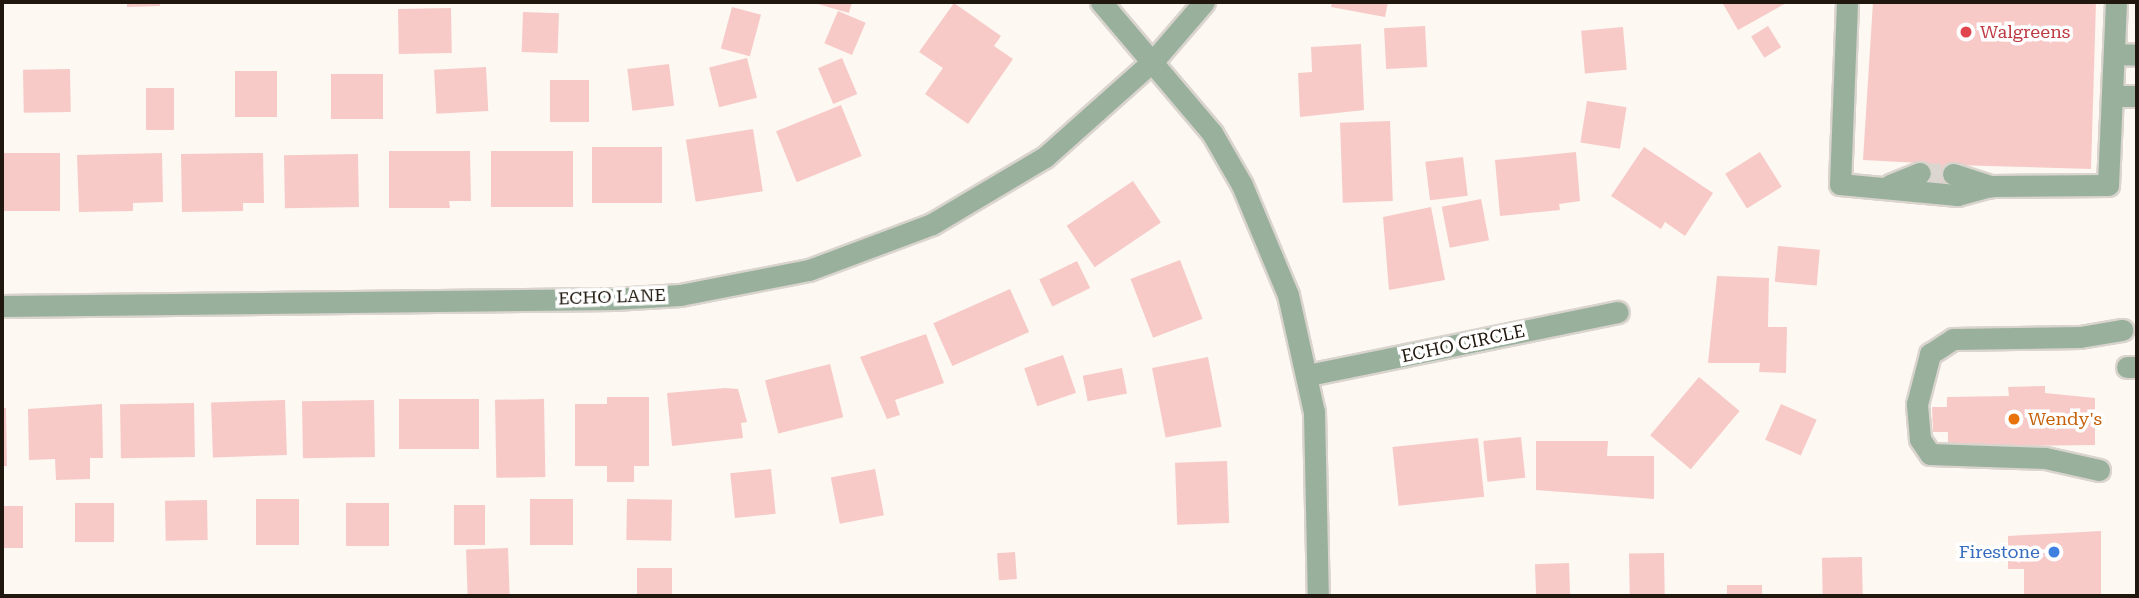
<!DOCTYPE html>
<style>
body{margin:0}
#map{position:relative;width:2139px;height:598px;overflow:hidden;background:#fdf8f2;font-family:"Roboto Serif",serif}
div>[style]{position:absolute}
.building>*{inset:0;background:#f7cac8;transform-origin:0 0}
.minor-tunnel>*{height:21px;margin-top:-10.5px;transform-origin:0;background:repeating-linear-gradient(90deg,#dcd6d0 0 21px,transparent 0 31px)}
.roads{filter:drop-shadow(2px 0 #dad4ce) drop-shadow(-2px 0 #dad4ce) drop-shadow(0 2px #dad4ce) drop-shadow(0 -2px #dad4ce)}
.minor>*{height:21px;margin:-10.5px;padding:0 10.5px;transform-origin:10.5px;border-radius:10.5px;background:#99b09c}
.dots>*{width:19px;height:19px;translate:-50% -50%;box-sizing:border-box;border:4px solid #fff;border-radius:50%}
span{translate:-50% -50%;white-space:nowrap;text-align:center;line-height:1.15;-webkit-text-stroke:7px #fff;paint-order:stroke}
.health-label{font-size:18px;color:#be3a42}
.left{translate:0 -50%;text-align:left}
.street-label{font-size:18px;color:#20180e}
.food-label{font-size:18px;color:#c56008}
.shop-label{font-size:18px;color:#366cbe}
.right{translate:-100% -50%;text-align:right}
.frame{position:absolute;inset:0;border:4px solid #20180e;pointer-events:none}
</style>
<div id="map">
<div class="building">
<i style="clip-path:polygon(127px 2px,160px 2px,160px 6px,127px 7px)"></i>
<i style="clip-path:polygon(811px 2px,852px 2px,849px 13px)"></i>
<i style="clip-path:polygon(1332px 2px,1388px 2px,1385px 17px,1331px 7px)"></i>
<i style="clip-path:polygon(1722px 2px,1788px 2px,1738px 30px)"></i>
<i style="clip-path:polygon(1873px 2px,2096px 2px,2091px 169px,1954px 165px,1952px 194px,1919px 192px,1920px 163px,1863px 160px)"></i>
<i style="clip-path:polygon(954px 3px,1001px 36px,994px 46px,1013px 59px,968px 124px,925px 94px,943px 68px,919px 52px)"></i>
<i style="left:732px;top:7px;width:30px;height:43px;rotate:15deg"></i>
<i style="left:451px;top:8px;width:45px;height:53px;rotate:89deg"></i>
<i style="left:838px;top:11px;width:30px;height:35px;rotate:23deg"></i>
<i style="left:523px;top:12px;width:36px;height:40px;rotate:2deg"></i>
<i style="left:1425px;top:26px;width:41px;height:41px;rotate:87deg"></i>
<i style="left:1768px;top:26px;width:25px;height:20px;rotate:58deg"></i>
<i style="left:1623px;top:27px;width:43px;height:42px;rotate:85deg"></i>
<i style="clip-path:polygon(1361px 44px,1364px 110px,1300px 117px,1298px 73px,1312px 72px,1311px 47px)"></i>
<i style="left:747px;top:58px;width:41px;height:39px;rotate:76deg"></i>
<i style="left:842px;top:58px;width:39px;height:26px;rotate:67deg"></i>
<i style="left:669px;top:64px;width:42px;height:42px;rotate:83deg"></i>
<i style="left:486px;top:67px;width:44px;height:52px;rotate:87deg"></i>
<i style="left:70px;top:69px;width:43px;height:47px;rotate:89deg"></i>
<i style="left:277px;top:71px;width:46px;height:42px;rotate:90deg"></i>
<i style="left:383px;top:74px;width:45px;height:52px;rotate:90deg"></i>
<i style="left:550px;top:80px;width:39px;height:42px"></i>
<i style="left:174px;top:88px;width:42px;height:28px;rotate:90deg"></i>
<i style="left:1587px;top:101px;width:40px;height:42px;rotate:9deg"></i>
<i style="left:841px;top:105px;width:55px;height:70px;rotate:68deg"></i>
<i style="left:1390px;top:121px;width:80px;height:50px;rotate:88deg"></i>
<i style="left:753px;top:129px;width:63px;height:68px;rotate:81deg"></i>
<i style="left:592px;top:147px;width:70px;height:56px"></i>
<i style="clip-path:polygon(1644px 147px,1713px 193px,1685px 236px,1665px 222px,1661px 229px,1611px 196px)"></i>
<i style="clip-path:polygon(389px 151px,470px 151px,471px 201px,449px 201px,450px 208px,389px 208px)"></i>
<i style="left:573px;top:151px;width:56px;height:82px;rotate:90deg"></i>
<i style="clip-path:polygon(1576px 152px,1580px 201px,1559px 204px,1560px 210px,1500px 216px,1495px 160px)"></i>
<i style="left:1760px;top:152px;width:41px;height:41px;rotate:58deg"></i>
<i style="left:2px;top:153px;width:58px;height:58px"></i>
<i style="clip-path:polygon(162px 153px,163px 202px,133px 203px,133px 211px,79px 212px,77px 155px)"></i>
<i style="clip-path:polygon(263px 153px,264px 203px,243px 203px,243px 211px,182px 212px,181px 154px)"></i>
<i style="left:358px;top:154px;width:53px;height:74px;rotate:89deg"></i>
<i style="left:1463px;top:157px;width:39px;height:38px;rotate:83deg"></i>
<i style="left:1133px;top:181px;width:50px;height:80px;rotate:56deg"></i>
<i style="left:1481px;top:199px;width:42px;height:40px;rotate:79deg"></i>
<i style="clip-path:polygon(1431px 207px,1445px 280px,1389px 290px,1383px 217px)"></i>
<i style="left:1778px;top:246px;width:42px;height:36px;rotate:5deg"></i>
<i style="left:1180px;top:260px;width:63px;height:53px;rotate:69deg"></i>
<i style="left:1077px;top:261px;width:30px;height:42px;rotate:64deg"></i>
<i style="clip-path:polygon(1717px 276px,1769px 278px,1768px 327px,1787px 327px,1786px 373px,1759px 372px,1760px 363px,1708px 363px)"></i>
<i style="left:1010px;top:289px;width:47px;height:84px;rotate:66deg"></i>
<i style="clip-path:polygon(926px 334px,944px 383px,895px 400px,900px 415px,887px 419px,860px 357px)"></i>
<i style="left:1063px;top:355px;width:40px;height:41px;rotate:71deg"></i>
<i style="left:1208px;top:357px;width:71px;height:57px;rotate:79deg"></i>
<i style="left:830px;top:364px;width:55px;height:67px;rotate:76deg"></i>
<i style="left:1122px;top:368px;width:26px;height:40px;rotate:79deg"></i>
<i style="left:1699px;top:377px;width:53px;height:76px;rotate:40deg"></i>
<i style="clip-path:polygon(2045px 386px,2045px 393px,2095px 398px,2095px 445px,1948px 447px,1948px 432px,1933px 432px,1932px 407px,1947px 407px,1947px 397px,2009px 396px,2008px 387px)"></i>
<i style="clip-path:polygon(725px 388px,738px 389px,747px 422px,741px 423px,743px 438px,672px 446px,667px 393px)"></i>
<i style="clip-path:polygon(607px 397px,649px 397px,649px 466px,634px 466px,634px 482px,607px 482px,607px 466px,575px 466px,575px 404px,607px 404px)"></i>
<i style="left:479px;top:399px;width:50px;height:80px;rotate:90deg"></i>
<i style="left:544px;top:399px;width:78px;height:49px;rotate:89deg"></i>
<i style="left:285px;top:400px;width:55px;height:74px;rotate:88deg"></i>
<i style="left:374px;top:400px;width:57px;height:72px;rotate:89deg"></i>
<i style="left:194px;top:403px;width:54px;height:74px;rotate:89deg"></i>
<i style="clip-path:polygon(102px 404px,103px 458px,90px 458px,90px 479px,56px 480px,55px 459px,29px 460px,28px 409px)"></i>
<i style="left:1781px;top:404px;width:39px;height:39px;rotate:24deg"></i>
<i style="clip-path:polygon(2px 408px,6px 408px,7px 466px,2px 466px)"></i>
<i style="left:1521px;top:437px;width:41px;height:38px;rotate:84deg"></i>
<i style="left:1478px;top:438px;width:59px;height:86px;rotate:84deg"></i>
<i style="clip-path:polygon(1536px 441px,1608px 441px,1607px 456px,1654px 456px,1654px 499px,1536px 490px)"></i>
<i style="left:1227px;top:461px;width:62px;height:52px;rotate:88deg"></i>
<i style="left:771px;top:469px;width:45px;height:41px;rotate:84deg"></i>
<i style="left:875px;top:469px;width:47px;height:45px;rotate:79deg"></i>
<i style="left:299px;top:499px;width:46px;height:43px;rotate:90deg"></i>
<i style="left:530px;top:499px;width:43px;height:46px"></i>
<i style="left:627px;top:499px;width:45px;height:41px;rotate:1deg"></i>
<i style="left:207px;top:500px;width:40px;height:42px;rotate:89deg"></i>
<i style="left:75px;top:503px;width:39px;height:39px"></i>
<i style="left:346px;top:503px;width:43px;height:43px"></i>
<i style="left:454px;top:505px;width:31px;height:40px"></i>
<i style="left:2px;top:506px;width:21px;height:42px"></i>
<i style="clip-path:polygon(2101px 531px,2101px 596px,2024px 596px,2024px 569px,2008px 569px,2008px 536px)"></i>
<i style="left:508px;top:548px;width:48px;height:42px;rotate:88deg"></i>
<i style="left:1015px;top:552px;width:27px;height:18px;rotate:86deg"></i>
<i style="left:1664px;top:553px;width:43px;height:35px;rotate:89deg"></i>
<i style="left:1862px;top:557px;width:39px;height:40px;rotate:89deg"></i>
<i style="left:1569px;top:563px;width:33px;height:34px;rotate:88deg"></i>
<i style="left:637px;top:568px;width:35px;height:28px"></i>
<i style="left:1762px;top:585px;width:11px;height:35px;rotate:90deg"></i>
</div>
<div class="minor-tunnel">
<i style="left:1920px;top:173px;width:33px;rotate:2deg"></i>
</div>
<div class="roads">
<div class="minor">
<i style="left:1101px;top:2px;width:172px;rotate:49.7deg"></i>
<i style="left:1212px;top:133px;width:60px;rotate:60deg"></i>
<i style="left:1242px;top:185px;width:119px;rotate:67.3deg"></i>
<i style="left:1288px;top:295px;width:120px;rotate:77.5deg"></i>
<i style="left:1314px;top:412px;width:184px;rotate:88.8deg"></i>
<i style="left:1847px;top:2px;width:182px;rotate:92.2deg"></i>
<i style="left:1840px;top:184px;width:118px;rotate:5.4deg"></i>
<i style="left:1957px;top:195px;width:35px;rotate:-15deg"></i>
<i style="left:2114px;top:54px;width:23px;rotate:2deg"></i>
<i style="left:2112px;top:96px;width:25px"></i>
<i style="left:1953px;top:174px;width:40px;rotate:18deg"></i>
<i style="left:1991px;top:186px;width:117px;rotate:-0.5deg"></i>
<i style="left:2108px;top:185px;width:183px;rotate:-87.5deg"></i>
<i style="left:1890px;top:185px;width:32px;rotate:-22deg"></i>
<i style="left:2px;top:306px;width:612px;rotate:-0.66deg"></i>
<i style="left:614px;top:299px;width:66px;rotate:-3.5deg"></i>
<i style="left:680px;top:295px;width:131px;rotate:-11deg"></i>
<i style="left:809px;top:270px;width:131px;rotate:-20.5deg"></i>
<i style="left:932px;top:224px;width:131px;rotate:-30.7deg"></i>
<i style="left:1045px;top:157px;width:147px;rotate:-41.7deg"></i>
<i style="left:1155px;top:59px;width:75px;rotate:-49.3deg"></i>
<i style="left:2127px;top:367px;width:10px"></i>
<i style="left:1308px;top:375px;width:316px;rotate:-11.5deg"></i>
<i style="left:2099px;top:470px;width:55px;rotate:-167.5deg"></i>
<i style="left:2045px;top:458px;width:115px;rotate:-178deg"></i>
<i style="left:1930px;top:454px;width:18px;rotate:-124deg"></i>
<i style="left:1920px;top:439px;width:35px;rotate:-95deg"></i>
<i style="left:1917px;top:404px;width:52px;rotate:-75.4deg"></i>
<i style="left:1930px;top:354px;width:27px;rotate:-33deg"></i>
<i style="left:1953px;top:339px;width:127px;rotate:-0.9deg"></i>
<i style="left:2080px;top:337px;width:43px;rotate:-9.5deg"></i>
</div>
</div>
<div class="dots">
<i style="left:1966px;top:32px;background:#e0444e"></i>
<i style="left:2014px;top:419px;background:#e8710a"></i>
<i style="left:2054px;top:552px;background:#3f7fe0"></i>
</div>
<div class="health-label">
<span class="left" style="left:1980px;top:32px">Walgreens</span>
</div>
<div class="street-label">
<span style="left:612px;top:297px;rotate:-2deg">ECHO LANE</span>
<span style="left:1463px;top:344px;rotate:-12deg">ECHO CIRCLE</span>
</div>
<div class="food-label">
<span class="left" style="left:2028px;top:419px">Wendy's</span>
</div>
<div class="shop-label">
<span class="right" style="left:2040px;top:552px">Firestone</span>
</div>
<div class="frame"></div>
</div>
